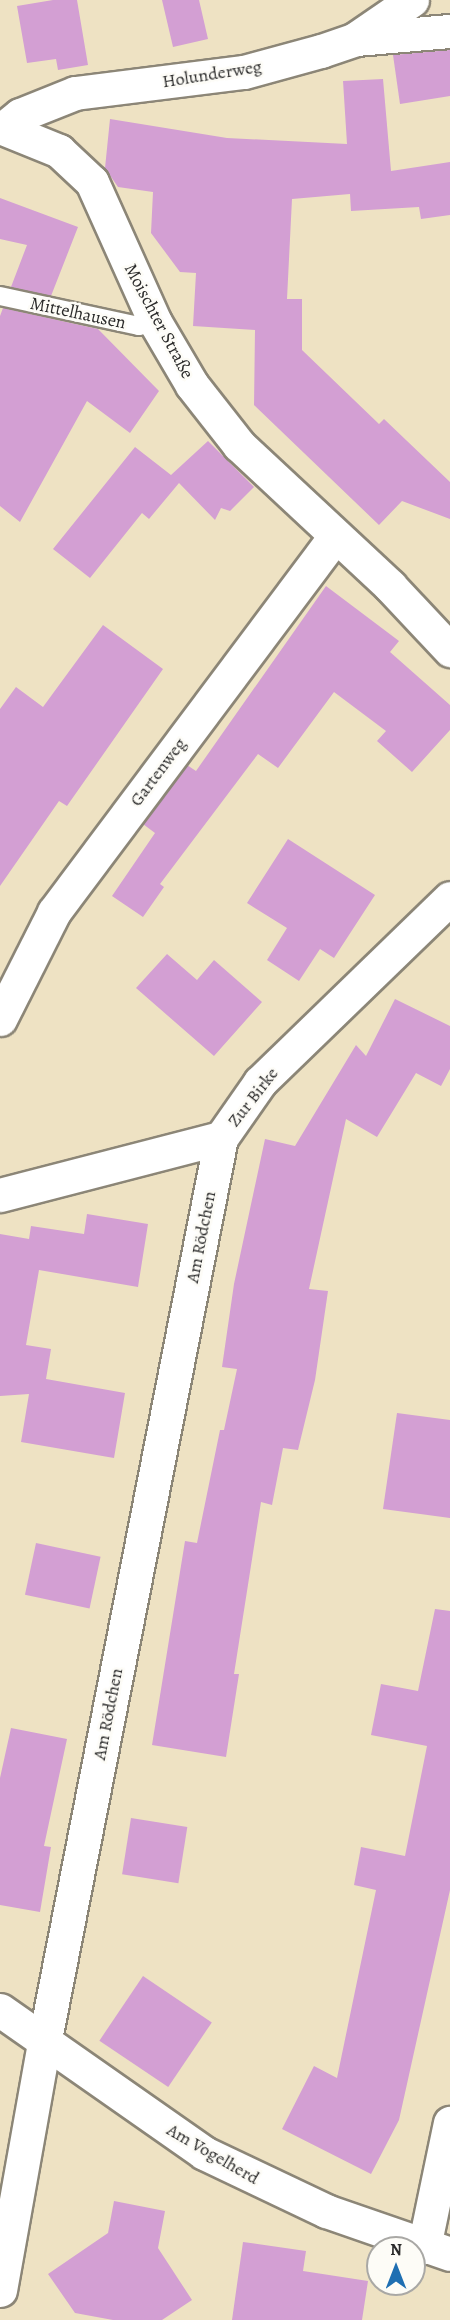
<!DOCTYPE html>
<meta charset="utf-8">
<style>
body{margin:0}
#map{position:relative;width:450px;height:2320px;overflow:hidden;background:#eee2c3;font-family:Alegreya,serif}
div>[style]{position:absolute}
.building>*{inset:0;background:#d39fd3;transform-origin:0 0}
.roads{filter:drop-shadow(2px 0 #8c8677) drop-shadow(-2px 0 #8c8677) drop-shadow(0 2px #8c8677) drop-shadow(0 -2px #8c8677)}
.service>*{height:18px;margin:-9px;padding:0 9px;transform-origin:9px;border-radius:9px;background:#fff}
.minor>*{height:33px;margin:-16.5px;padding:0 16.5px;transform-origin:16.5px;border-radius:16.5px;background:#fff}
.tertiary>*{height:33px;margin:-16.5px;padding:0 16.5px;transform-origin:16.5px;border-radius:16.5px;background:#fff}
span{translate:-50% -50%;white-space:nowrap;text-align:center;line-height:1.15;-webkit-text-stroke:5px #fdfcf7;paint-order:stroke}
.street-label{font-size:18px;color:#2b2b2b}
.north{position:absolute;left:366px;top:2236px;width:60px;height:60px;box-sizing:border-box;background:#fdfcf7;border:2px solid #a9a8a5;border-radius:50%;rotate:0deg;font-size:16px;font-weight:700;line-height:24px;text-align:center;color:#2b2b2b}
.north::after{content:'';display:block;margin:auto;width:21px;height:27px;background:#1f6fb2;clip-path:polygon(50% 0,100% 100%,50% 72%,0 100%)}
</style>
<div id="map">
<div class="building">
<i style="clip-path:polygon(53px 0,77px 0,88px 65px,58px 70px,56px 59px,27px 63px,17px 6px)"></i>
<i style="clip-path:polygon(162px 0,199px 0,208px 39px,173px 47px)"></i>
<i style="clip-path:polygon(450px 50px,450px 96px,400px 104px,393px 55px)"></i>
<i style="clip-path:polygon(383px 79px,391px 171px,450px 162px,450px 215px,421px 219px,419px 207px,351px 211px,350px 194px,292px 199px,287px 299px,302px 299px,302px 350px,379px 424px,384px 419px,450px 482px,450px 519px,402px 501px,379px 525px,254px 405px,255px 330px,193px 326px,196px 273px,180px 272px,151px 233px,153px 192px,118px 187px,105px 168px,110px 119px,227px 138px,347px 144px,343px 81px)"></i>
<i style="clip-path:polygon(0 198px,78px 227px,51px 296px,11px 287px,27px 245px,0 239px)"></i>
<i style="clip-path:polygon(3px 308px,98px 329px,159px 391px,130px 433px,87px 401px,20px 522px,0 506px,0 316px)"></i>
<i style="clip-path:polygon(208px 441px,254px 487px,230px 511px,221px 508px,215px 520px,179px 483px,149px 519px,142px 513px,90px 578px,53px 549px,135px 447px,171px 475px)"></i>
<i style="clip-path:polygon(326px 586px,399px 641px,390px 652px,450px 705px,450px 730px,412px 772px,377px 741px,386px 731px,334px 692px,278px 768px,258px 754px,160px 884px,164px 887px,143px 917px,112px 896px,155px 833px,143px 824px,187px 765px,196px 771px)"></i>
<i style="clip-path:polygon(103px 625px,163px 669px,67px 806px,59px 801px,0 886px,0 709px,16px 687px,43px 707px)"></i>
<i style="clip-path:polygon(288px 839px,375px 895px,334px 958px,320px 949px,299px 981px,267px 960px,287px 928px,247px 903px)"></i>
<i style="clip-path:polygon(167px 954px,197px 980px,214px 960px,262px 1002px,214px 1056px,136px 988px)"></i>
<i style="clip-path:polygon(395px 999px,450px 1026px,450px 1069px,441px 1086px,416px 1073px,377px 1137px,346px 1119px,309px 1289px,328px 1291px,315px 1380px,298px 1450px,283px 1448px,272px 1505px,261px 1502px,234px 1674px,239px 1674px,226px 1757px,152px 1745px,185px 1541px,197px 1543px,220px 1430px,224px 1430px,237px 1369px,222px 1367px,234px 1284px,265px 1139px,295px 1146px,356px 1045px,366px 1056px)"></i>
<i style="clip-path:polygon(87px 1214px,148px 1224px,138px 1287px,39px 1270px,26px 1345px,51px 1349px,46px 1379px,125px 1393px,114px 1458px,21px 1442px,29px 1394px,0 1396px,0 1234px,29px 1239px,31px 1226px,84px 1234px)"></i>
<i style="clip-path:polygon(397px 1413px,450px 1420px,450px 1518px,383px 1509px)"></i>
<i style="left:36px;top:1543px;width:66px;height:53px;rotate:12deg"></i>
<i style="clip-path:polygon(435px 1609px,450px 1611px,450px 1890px,399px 2120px,371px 2174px,282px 2129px,314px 2066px,337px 2078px,376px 1890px,354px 1885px,361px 1847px,405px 1856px,427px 1746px,371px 1735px,381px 1684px,418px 1691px)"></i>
<i style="clip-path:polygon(11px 1728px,67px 1739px,44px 1846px,51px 1847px,40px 1912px,0 1905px,0 1778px)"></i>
<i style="left:131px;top:1818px;width:57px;height:57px;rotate:9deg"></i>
<i style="left:143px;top:1976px;width:83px;height:78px;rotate:34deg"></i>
<i style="clip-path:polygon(114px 2201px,165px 2211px,158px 2248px,192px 2300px,162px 2320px,113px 2320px,75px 2313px,48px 2274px,108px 2233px)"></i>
<i style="clip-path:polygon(243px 2242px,306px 2251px,303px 2271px,368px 2281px,362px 2320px,232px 2320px)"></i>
</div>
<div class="roads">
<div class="service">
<i style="left:0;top:296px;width:142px;rotate:12.2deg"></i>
<i style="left:139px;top:326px;width:16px;rotate:-14deg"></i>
</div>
<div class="minor">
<i style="left:356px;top:39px;width:94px;rotate:-4.9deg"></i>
<i style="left:5px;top:127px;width:19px;rotate:-39deg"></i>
<i style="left:20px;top:115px;width:59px;rotate:-21.8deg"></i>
<i style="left:75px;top:93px;width:170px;rotate:-7.1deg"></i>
<i style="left:244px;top:72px;width:80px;rotate:-15.3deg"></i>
<i style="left:321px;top:51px;width:36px;rotate:-19deg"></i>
<i style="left:355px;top:39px;width:69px;rotate:-34.4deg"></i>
<i style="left:0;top:1019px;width:120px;rotate:-63.2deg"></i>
<i style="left:54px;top:912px;width:467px;rotate:-53.2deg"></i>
<i style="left:0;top:1195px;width:228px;rotate:-14.5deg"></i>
<i style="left:221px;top:1138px;width:68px;rotate:-55.1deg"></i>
<i style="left:260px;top:1082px;width:264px;rotate:-44.1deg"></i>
<i style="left:0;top:2010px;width:249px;rotate:35deg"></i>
<i style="left:204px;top:2153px;width:135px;rotate:25.4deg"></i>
<i style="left:326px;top:2211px;width:131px;rotate:19.1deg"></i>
<i style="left:424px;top:2247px;width:127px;rotate:-78.2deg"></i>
<i style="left:0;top:2290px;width:250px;rotate:-79.9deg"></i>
<i style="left:44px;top:2044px;width:923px;rotate:-78.95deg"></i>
</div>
<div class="tertiary">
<i style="left:0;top:127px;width:64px;rotate:22.1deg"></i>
<i style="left:59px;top:151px;width:45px;rotate:43.2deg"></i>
<i style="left:92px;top:182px;width:154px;rotate:65.8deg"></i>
<i style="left:155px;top:322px;width:73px;rotate:59.6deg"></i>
<i style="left:192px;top:385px;width:76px;rotate:51.9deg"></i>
<i style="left:239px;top:445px;width:207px;rotate:43deg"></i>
<i style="left:390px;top:586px;width:88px;rotate:46.8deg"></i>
</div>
</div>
<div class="street-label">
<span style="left:212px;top:74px;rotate:-9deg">Holunderweg</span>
<span style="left:78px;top:313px;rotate:12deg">Mittelhausen</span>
<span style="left:159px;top:321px;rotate:62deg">Moischter Straße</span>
<span style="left:158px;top:772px;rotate:-53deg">Gartenweg</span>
<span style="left:253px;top:1097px;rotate:-52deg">Zur Birke</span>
<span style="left:201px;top:1237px;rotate:-79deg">Am Rödchen</span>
<span style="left:108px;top:1714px;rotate:-79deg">Am Rödchen</span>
<span style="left:213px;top:2154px;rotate:30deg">Am Vogelherd</span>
</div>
<div class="north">N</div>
</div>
